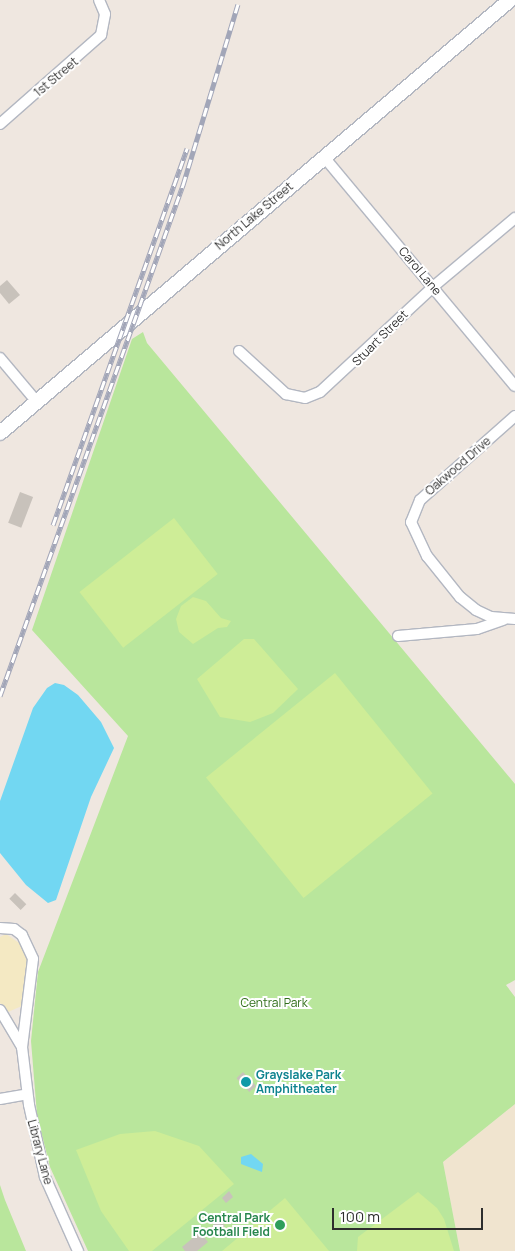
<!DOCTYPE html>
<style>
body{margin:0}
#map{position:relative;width:515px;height:1251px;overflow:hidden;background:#efe7e0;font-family:Manrope,sans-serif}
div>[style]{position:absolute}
.education>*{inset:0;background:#f0e4cf}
.green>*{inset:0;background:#b9e69c}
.sand>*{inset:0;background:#f4e9c3}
.pitch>*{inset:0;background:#ceed97;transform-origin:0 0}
.water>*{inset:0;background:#72d7f2}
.building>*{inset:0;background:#c8c2bb;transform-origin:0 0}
.roads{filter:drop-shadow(1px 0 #b3b7c1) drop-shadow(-1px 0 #b3b7c1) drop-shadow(0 1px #b3b7c1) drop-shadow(0 -1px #b3b7c1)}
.street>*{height:10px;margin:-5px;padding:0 5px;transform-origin:5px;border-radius:5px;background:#fff}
.secondary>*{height:14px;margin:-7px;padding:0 7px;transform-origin:7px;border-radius:7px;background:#fff}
.rail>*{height:5px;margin-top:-2.5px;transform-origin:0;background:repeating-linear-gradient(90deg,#fff 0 9px,#a2a6b8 0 18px);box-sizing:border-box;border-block:1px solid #a2a6b8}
.dots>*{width:14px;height:14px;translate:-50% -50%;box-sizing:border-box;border:2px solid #fff;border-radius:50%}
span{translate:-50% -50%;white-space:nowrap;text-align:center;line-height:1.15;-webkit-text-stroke:4px #fff;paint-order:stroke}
.street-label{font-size:12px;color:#2d2d2d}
.park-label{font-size:12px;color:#306e19}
.culture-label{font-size:12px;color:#0d838f;font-weight:700}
.left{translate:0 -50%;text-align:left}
.leisure-label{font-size:12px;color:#27864d;font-weight:700}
.right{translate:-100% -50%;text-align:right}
.scale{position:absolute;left:332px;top:1208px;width:151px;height:22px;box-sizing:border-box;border:2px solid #2d2d2d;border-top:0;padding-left:6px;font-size:15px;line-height:18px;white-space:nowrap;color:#2d2d2d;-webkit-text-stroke:4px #fff;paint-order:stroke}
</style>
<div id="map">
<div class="education">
<i style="clip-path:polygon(515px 1104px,515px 1251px,460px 1251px,443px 1162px)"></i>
</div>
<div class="green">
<i style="clip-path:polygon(143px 332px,147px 343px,515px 784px,515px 980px,506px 985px,515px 997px,515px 1104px,443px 1162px,460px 1251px,88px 1251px,50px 1167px,37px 1115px,31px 1041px,38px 972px,128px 736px,32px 630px,132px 339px)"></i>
<i style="clip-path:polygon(0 1185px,5px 1200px,26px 1251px,0 1251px)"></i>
</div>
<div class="sand">
<i style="clip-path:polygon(6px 934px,25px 947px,29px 966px,24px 1005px,8px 1012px,0 1003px,0 937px)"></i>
</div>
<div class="pitch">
<i style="left:174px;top:518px;width:71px;height:120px;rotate:52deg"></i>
<i style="clip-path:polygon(193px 597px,206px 601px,221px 618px,231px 621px,227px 627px,218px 628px,193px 644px,179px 632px,176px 619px,181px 606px)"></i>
<i style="clip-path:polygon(244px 639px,254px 639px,298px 689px,273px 713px,250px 722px,220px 717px,197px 679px)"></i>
<i style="left:335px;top:673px;width:155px;height:166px;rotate:51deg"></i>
<i style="clip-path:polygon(155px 1131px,199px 1146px,234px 1184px,152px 1251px,129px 1251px,101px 1211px,76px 1150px,120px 1134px)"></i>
<i style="clip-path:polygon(418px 1192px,437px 1208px,444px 1219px,454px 1251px,357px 1251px,358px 1237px)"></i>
<i style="clip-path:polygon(285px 1198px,329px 1251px,222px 1251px)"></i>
</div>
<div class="water">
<i style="clip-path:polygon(55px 683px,64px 685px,78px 695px,101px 722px,114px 748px,91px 797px,56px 900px,48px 903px,26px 885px,0 853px,0 801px,33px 708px,47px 688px)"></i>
<i style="clip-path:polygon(251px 1154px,263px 1164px,262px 1172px,241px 1164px,241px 1157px)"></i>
</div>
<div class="building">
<i style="clip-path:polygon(7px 280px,20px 295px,9px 304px,0 293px,0 286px)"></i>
<i style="left:20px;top:492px;width:14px;height:33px;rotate:21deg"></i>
<i style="left:15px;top:893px;width:16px;height:8px;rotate:45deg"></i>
<i style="left:243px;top:1072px;width:19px;height:9px;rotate:47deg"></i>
<i style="clip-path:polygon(229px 1191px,233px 1197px,226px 1203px,222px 1198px)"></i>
<i style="clip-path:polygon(220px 1219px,225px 1226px,218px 1233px,212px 1226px)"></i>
<i style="clip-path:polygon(200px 1232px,208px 1242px,197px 1251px,185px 1251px,182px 1247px)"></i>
</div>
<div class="roads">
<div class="street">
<i style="left:0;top:124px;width:135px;rotate:-41.4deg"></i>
<i style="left:101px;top:35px;width:21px;rotate:-79deg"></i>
<i style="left:105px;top:14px;width:15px;rotate:-113deg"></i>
<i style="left:324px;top:157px;width:298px;rotate:50.2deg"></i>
<i style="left:239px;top:351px;width:64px;rotate:42.5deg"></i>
<i style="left:286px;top:394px;width:19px;rotate:12deg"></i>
<i style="left:305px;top:398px;width:16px;rotate:-22deg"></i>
<i style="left:320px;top:392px;width:156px;rotate:-42.9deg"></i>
<i style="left:434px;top:286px;width:106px;rotate:-40deg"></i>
<i style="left:0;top:358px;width:57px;rotate:49.9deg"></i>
<i style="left:515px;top:416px;width:127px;rotate:138.5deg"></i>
<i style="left:420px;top:500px;width:24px;rotate:112deg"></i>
<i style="left:411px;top:522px;width:38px;rotate:65deg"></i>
<i style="left:427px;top:556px;width:53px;rotate:51.2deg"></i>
<i style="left:460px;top:597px;width:21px;rotate:39deg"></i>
<i style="left:476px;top:610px;width:17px;rotate:25deg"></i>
<i style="left:491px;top:617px;width:24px;rotate:5deg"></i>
<i style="left:398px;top:636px;width:79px;rotate:-5.1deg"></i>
<i style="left:477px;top:629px;width:28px;rotate:-19deg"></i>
<i style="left:0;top:928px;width:14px;rotate:4deg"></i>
<i style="left:14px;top:929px;width:10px;rotate:37deg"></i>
<i style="left:22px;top:935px;width:26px;rotate:65deg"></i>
<i style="left:33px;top:959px;width:89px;rotate:97.1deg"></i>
<i style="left:22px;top:1047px;width:58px;rotate:83.1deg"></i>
<i style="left:29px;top:1105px;width:74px;rotate:77.5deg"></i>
<i style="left:45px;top:1177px;width:81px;rotate:66deg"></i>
<i style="left:0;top:1010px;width:43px;rotate:59.3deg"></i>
<i style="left:0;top:1099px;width:27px;rotate:-10deg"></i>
</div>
<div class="secondary">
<i style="left:0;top:433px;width:669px;rotate:-40.33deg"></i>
</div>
</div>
<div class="rail">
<i style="left:53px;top:525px;width:400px;rotate:-70.4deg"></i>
<i style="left:0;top:696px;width:543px;rotate:-70.3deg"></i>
<i style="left:183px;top:185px;width:189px;rotate:-73.1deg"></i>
</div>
<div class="dots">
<i style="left:246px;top:1082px;background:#0f9aa8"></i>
<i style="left:280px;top:1225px;background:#2e9e5b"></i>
</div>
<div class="street-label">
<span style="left:56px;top:77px;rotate:-40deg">1st Street</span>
<span style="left:254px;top:216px;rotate:-40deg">North Lake Street</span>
<span style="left:420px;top:271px;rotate:50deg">Carol Lane</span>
<span style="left:380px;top:338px;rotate:-45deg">Stuart Street</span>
<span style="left:458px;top:466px;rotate:-41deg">Oakwood Drive</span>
<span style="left:40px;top:1152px;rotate:75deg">Library Lane</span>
</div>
<div class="park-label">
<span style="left:274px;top:1003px">Central Park</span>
</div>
<div class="culture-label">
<span class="left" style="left:256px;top:1082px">Grayslake Park<br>Amphitheater</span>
</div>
<div class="leisure-label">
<span class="right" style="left:270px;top:1225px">Central Park<br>Football Field</span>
</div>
<div class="scale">100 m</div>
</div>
